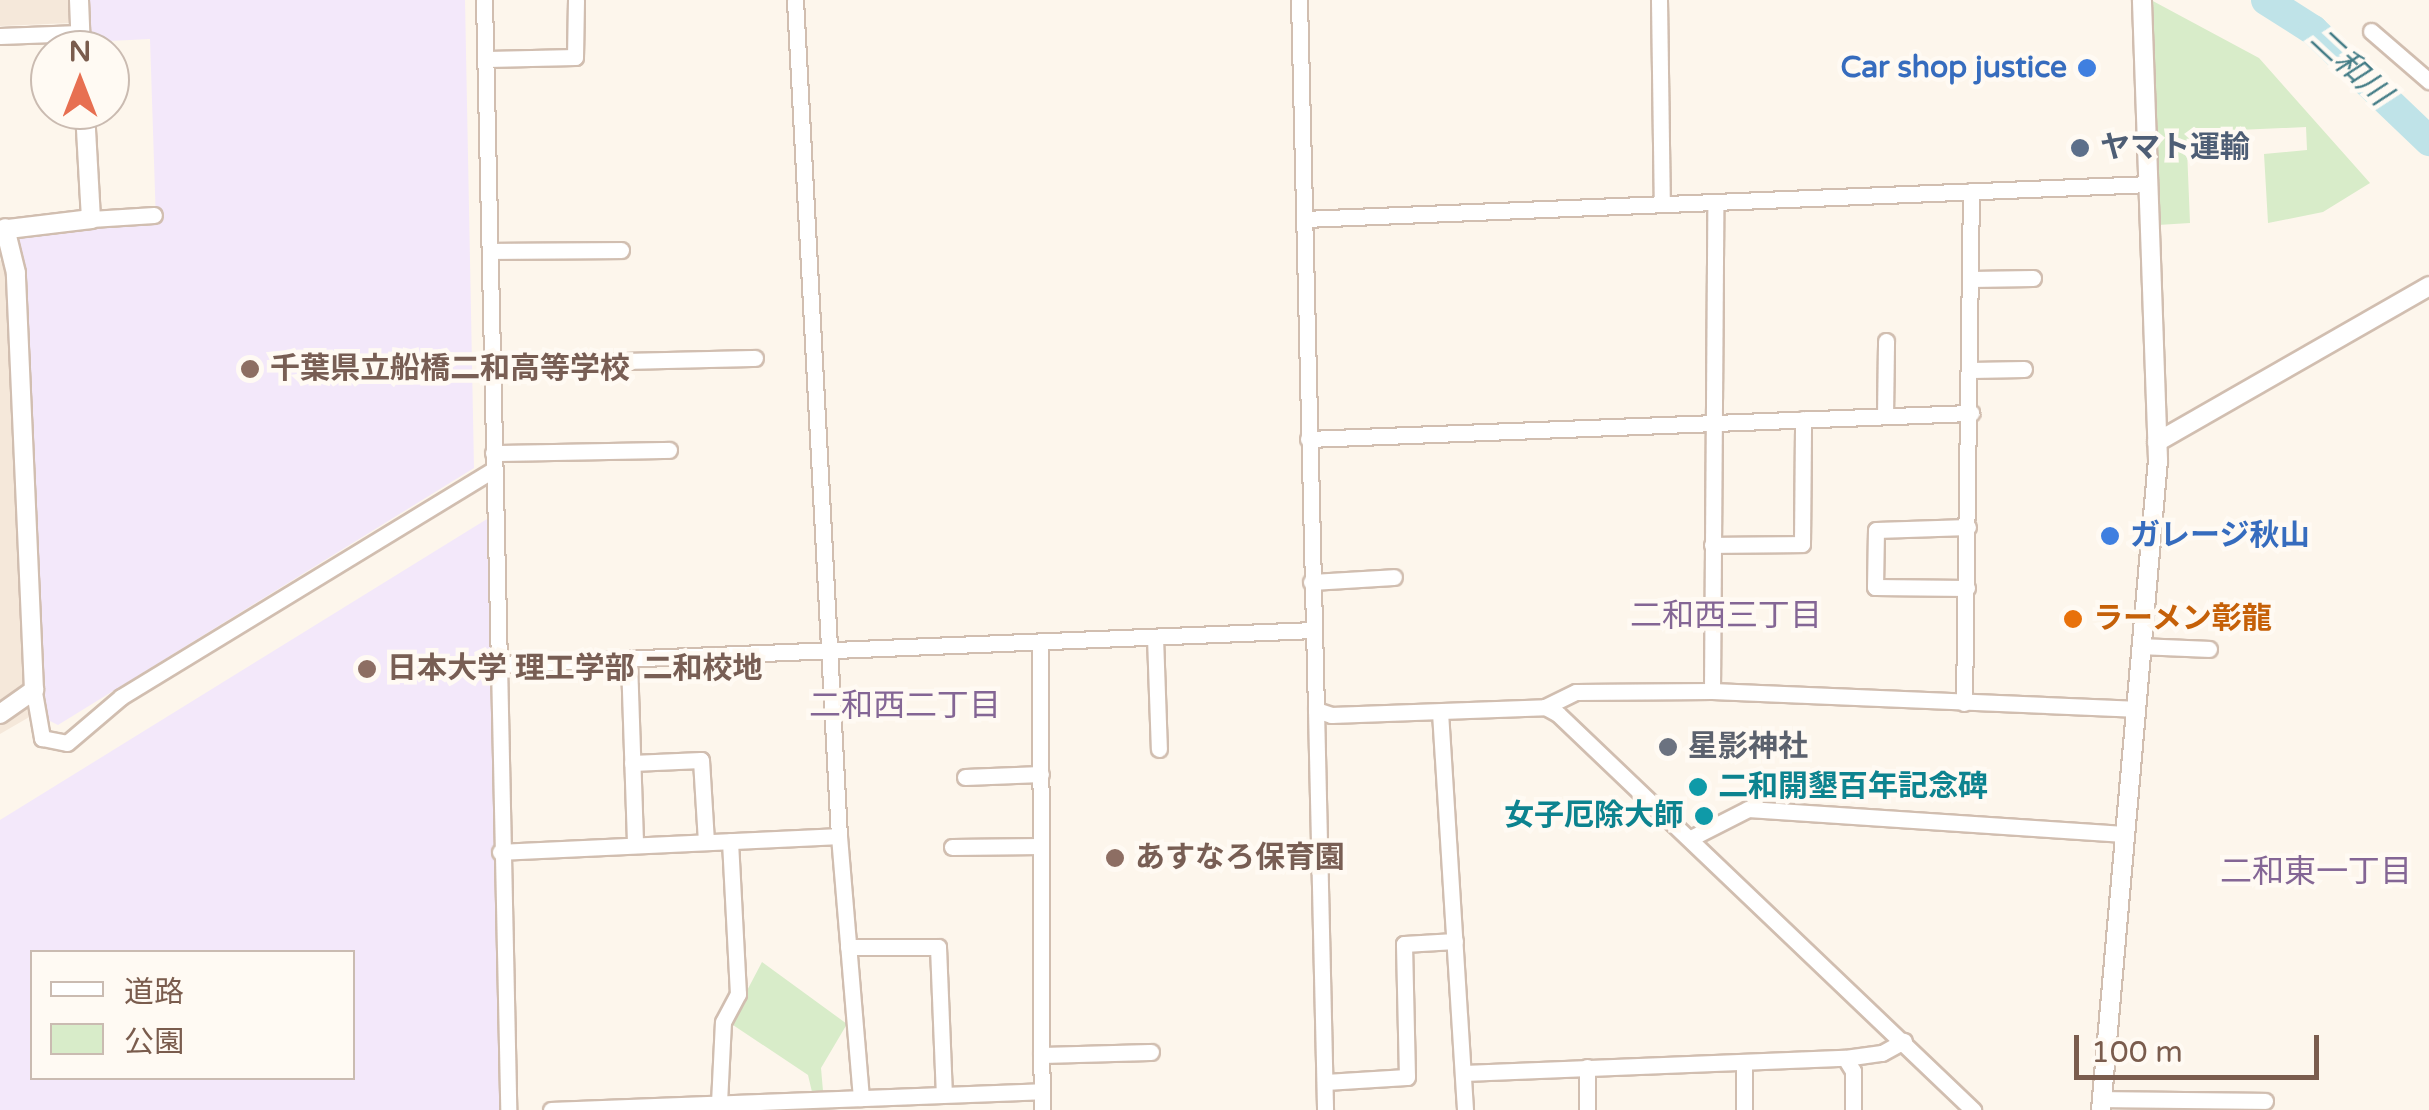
<!DOCTYPE html>
<meta charset="utf-8">
<style>
body{margin:0}
#map{position:relative;width:2429px;height:1110px;overflow:hidden;background:#fdf6ec;font-family:"Varela Round","Noto Sans JP",sans-serif}
div>[style]{position:absolute}
.residential>*{inset:0;background:#f5e8da}
.education>*{inset:0;background:#f3e8fa}
.green>*{inset:0;background:#d8ecc9}
.river>*{height:30px;margin:-15px;padding:0 15px;transform-origin:15px;border-radius:15px;background:#bfe3e8}
.roads{filter:drop-shadow(2px 0 #d1beb0) drop-shadow(-2px 0 #d1beb0) drop-shadow(0 2px #d1beb0) drop-shadow(0 -2px #d1beb0)}
.minor>*{height:15px;margin:-7.5px;padding:0 7.5px;transform-origin:7.5px;border-radius:7.5px;background:#fff}
.tertiary>*{height:18px;margin:-9px;padding:0 9px;transform-origin:9px;border-radius:9px;background:#fff}
.dots>*{width:28px;height:28px;translate:-50% -50%;box-sizing:border-box;border:5px solid #fffaf3;border-radius:50%}
span{translate:-50% -50%;white-space:nowrap;text-align:center;line-height:1.15;-webkit-text-stroke:9px #fffaf3;paint-order:stroke}
.shop-label{font-size:30px;color:#366cbe;font-weight:700}
.right{translate:-100% -50%;text-align:right}
.left{translate:0 -50%;text-align:left}
.service-label{font-size:30px;color:#4e5e75;font-weight:700}
.education-label{font-size:30px;color:#785e54;font-weight:700}
.food-label{font-size:30px;color:#c56008;font-weight:700}
.worship-label{font-size:30px;color:#5b616d;font-weight:700}
.culture-label{font-size:30px;color:#0d838f;font-weight:700}
.water-label{font-size:32px;color:#437c86;font-style:italic}
.neighbourhood-label{font-size:32px;color:#846695}
.legend{position:absolute;left:30px;top:950px;width:325px;height:130px;box-sizing:border-box;background:#fffaf3;border:2px solid #cabbb1;margin:0;padding:12px 18px;list-style:none;font-size:30px;color:#7a5c4d}
.legend li{display:flex;align-items:center;gap:20px;height:50px}
.legend b{width:50px;border:2px solid #cabbb1}
.north{position:absolute;left:30px;top:30px;width:100px;height:100px;box-sizing:border-box;background:#fffaf3;border:2px solid #cabbb1;border-radius:50%;rotate:0deg;font-size:28px;font-weight:700;line-height:40px;text-align:center;color:#7a5c4d}
.north::after{content:'';display:block;margin:auto;width:35px;height:45px;background:#e76f51;clip-path:polygon(50% 0,100% 100%,50% 72%,0 100%)}
.scale{position:absolute;left:2074px;top:1035px;width:245px;height:45px;box-sizing:border-box;border:5px solid #7a5c4d;border-top:0;padding-left:12px;font-size:30px;line-height:35px;white-space:nowrap;color:#7a5c4d;-webkit-text-stroke:8px #fffaf3;paint-order:stroke}
</style>
<div id="map">
<div class="residential">
<i style="clip-path:polygon(0 0,69px 0,71px 23px,0 26px)"></i>
<i style="clip-path:polygon(0 260px,9px 265px,31px 716px,0 734px)"></i>
</div>
<div class="education">
<i style="clip-path:polygon(87px 0,465px 0,474px 468px,58px 725px,46px 719px,18px 239px,22px 232px,156px 223px,150px 39px,88px 42px)"></i>
<i style="clip-path:polygon(evenodd,487px 519px,503px 1110px,0 1110px,0 820px,487px 519px,32px 952px,352px 952px,352px 1078px,32px 1078px,32px 952px)"></i>
</div>
<div class="green">
<i style="clip-path:polygon(2151px 0,2259px 58px,2370px 183px,2323px 212px,2268px 223px,2264px 154px,2307px 150px,2306px 127px,2238px 130px,2239px 146px,2187px 149px,2190px 223px,2158px 225px)"></i>
<i style="clip-path:polygon(762px 962px,847px 1024px,821px 1068px,823px 1091px,812px 1092px,808px 1075px,730px 1023px)"></i>
</div>
<div class="river">
<i style="left:2266px;top:0;width:56px;rotate:32.6deg"></i>
<i style="left:2313px;top:30px;width:161px;rotate:43.7deg"></i>
</div>
<div class="roads">
<div class="minor">
<i style="left:484px;top:0;width:664px;rotate:88.71deg"></i>
<i style="left:499px;top:664px;width:814px;rotate:-2.39deg"></i>
<i style="left:795px;top:0;width:837px;rotate:86.99deg"></i>
<i style="left:839px;top:836px;width:263px;rotate:85.2deg"></i>
<i style="left:1299px;top:0;width:710px;rotate:88.63deg"></i>
<i style="left:1316px;top:710px;width:16px;rotate:18deg"></i>
<i style="left:1331px;top:715px;width:214px;rotate:-2.1deg"></i>
<i style="left:1545px;top:707px;width:15px;rotate:28deg"></i>
<i style="left:1558px;top:714px;width:574px;rotate:43.66deg"></i>
<i style="left:1659px;top:0;width:204px;rotate:89.2deg"></i>
<i style="left:2371px;top:31px;width:77px;rotate:40.8deg"></i>
<i style="left:0;top:36px;width:80px;rotate:-2.1deg"></i>
<i style="left:487px;top:59px;width:88px;rotate:-1.3deg"></i>
<i style="left:575px;top:57px;width:57px;rotate:-89deg"></i>
<i style="left:91px;top:219px;width:63px;rotate:-3.6deg"></i>
<i style="left:1304px;top:219px;width:845px;rotate:-2.37deg"></i>
<i style="left:490px;top:251px;width:131px;rotate:-0.4deg"></i>
<i style="left:1971px;top:279px;width:62px;rotate:-0.9deg"></i>
<i style="left:492px;top:364px;width:263px;rotate:-1.3deg"></i>
<i style="left:1971px;top:370px;width:53px;rotate:-1.1deg"></i>
<i style="left:1885px;top:416px;width:75px;rotate:-89.2deg"></i>
<i style="left:1308px;top:439px;width:664px;rotate:-2.25deg"></i>
<i style="left:493px;top:453px;width:176px;rotate:-1deg"></i>
<i style="left:1712px;top:545px;width:90px;rotate:-0.6deg"></i>
<i style="left:1802px;top:544px;width:125px;rotate:-89.5deg"></i>
<i style="left:1311px;top:582px;width:83px;rotate:-3.4deg"></i>
<i style="left:1967px;top:588px;width:92px;rotate:-179.4deg"></i>
<i style="left:1875px;top:587px;width:57px;rotate:-89deg"></i>
<i style="left:1876px;top:530px;width:92px;rotate:-1.9deg"></i>
<i style="left:1155px;top:637px;width:112px;rotate:88deg"></i>
<i style="left:1040px;top:642px;width:468px;rotate:89.8deg"></i>
<i style="left:2140px;top:646px;width:69px;rotate:2.5deg"></i>
<i style="left:629px;top:661px;width:184px;rotate:88.1deg"></i>
<i style="left:499px;top:664px;width:446px;rotate:88.8deg"></i>
<i style="left:1712px;top:691px;width:489px;rotate:-89.6deg"></i>
<i style="left:34px;top:692px;width:47px;rotate:80.1deg"></i>
<i style="left:42px;top:738px;width:25px;rotate:11deg"></i>
<i style="left:67px;top:743px;width:71px;rotate:-40.4deg"></i>
<i style="left:121px;top:697px;width:436px;rotate:-31.4deg"></i>
<i style="left:1964px;top:703px;width:512px;rotate:-89.22deg"></i>
<i style="left:1545px;top:707px;width:34px;rotate:-26deg"></i>
<i style="left:1576px;top:692px;width:136px;rotate:-0.4deg"></i>
<i style="left:1712px;top:691px;width:422px;rotate:2.4deg"></i>
<i style="left:1316px;top:710px;width:400px;rotate:88.7deg"></i>
<i style="left:1440px;top:712px;width:399px;rotate:86.4deg"></i>
<i style="left:632px;top:763px;width:69px;rotate:-2.5deg"></i>
<i style="left:701px;top:760px;width:82px;rotate:86.5deg"></i>
<i style="left:965px;top:777px;width:76px;rotate:-2.3deg"></i>
<i style="left:1691px;top:838px;width:64px;rotate:-27deg"></i>
<i style="left:1748px;top:809px;width:377px;rotate:3.8deg"></i>
<i style="left:952px;top:847px;width:89px;rotate:-0.6deg"></i>
<i style="left:500px;top:852px;width:339px;rotate:-2.7deg"></i>
<i style="left:848px;top:947px;width:90px"></i>
<i style="left:938px;top:947px;width:147px;rotate:87.7deg"></i>
<i style="left:1041px;top:1055px;width:110px;rotate:-1.6deg"></i>
<i style="left:1845px;top:1058px;width:15px;rotate:58deg"></i>
<i style="left:1853px;top:1071px;width:39px;rotate:90deg"></i>
<i style="left:1744px;top:1062px;width:48px;rotate:90deg"></i>
<i style="left:1587px;top:1067px;width:43px;rotate:90deg"></i>
<i style="left:1464px;top:1073px;width:381px;rotate:-2.3deg"></i>
<i style="left:1845px;top:1058px;width:37px;rotate:-8deg"></i>
<i style="left:1882px;top:1053px;width:25px;rotate:-29deg"></i>
<i style="left:1325px;top:1082px;width:82px;rotate:-3.5deg"></i>
<i style="left:1407px;top:1077px;width:133px;rotate:-91.3deg"></i>
<i style="left:1404px;top:944px;width:51px;rotate:-3.4deg"></i>
<i style="left:2102px;top:1099px;width:163px;rotate:0.7deg"></i>
<i style="left:719px;top:1103px;width:81px;rotate:-87.2deg"></i>
<i style="left:723px;top:1022px;width:32px;rotate:-62deg"></i>
<i style="left:738px;top:994px;width:153px;rotate:-93deg"></i>
<i style="left:551px;top:1110px;width:490px;rotate:-2.2deg"></i>
</div>
<div class="tertiary">
<i style="left:79px;top:0;width:50px;rotate:87.7deg"></i>
<i style="left:0;top:230px;width:92px;rotate:-6.9deg"></i>
<i style="left:91px;top:219px;width:109px;rotate:-93.2deg"></i>
<i style="left:2157px;top:442px;width:314px;rotate:-29.8deg"></i>
<i style="left:0;top:714px;width:42px;rotate:-35.2deg"></i>
<i style="left:34px;top:690px;width:417px;rotate:-92.5deg"></i>
<i style="left:16px;top:273px;width:46px;rotate:-103.7deg"></i>
<i style="left:2101px;top:1110px;width:652px;rotate:-84.99deg"></i>
<i style="left:2158px;top:460px;width:460px;rotate:-92deg"></i>
</div>
</div>
<div class="dots">
<i style="left:2087px;top:68px;background:#3f7fe0"></i>
<i style="left:2080px;top:148px;background:#5c6f8a"></i>
<i style="left:250px;top:369px;background:#8d6e63"></i>
<i style="left:2110px;top:536px;background:#3f7fe0"></i>
<i style="left:2073px;top:619px;background:#e8710a"></i>
<i style="left:367px;top:669px;background:#8d6e63"></i>
<i style="left:1668px;top:747px;background:#6b7280"></i>
<i style="left:1698px;top:787px;background:#0f9aa8"></i>
<i style="left:1704px;top:816px;background:#0f9aa8"></i>
<i style="left:1115px;top:858px;background:#8d6e63"></i>
</div>
<div class="shop-label">
<span class="right" style="left:2067px;top:68px">Car shop justice</span>
<span class="left" style="left:2130px;top:536px">ガレージ秋山</span>
</div>
<div class="service-label">
<span class="left" style="left:2100px;top:148px">ヤマト運輸</span>
</div>
<div class="education-label">
<span class="left" style="left:270px;top:369px">千葉県立船橋二和高等学校</span>
<span class="left" style="left:387px;top:669px">日本大学 理工学部 二和校地</span>
<span class="left" style="left:1135px;top:858px">あすなろ保育園</span>
</div>
<div class="food-label">
<span class="left" style="left:2093px;top:619px">ラーメン彰龍</span>
</div>
<div class="worship-label">
<span class="left" style="left:1688px;top:747px">星影神社</span>
</div>
<div class="culture-label">
<span class="left" style="left:1718px;top:787px">二和開墾百年記念碑</span>
<span class="right" style="left:1684px;top:816px">女子厄除大師</span>
</div>
<div class="water-label">
<span style="left:2350px;top:67px;rotate:43deg">二和川</span>
</div>
<div class="neighbourhood-label">
<span style="left:1726px;top:616px">二和西三丁目</span>
<span style="left:905px;top:706px">二和西二丁目</span>
<span style="left:2316px;top:872px">二和東一丁目</span>
</div>
<ul class="legend">
<li><b style="height:12px;background:#fff"></b>道路</li>
<li><b style="height:28px;background:#d8ecc9"></b>公園</li>
</ul>
<div class="north">N</div>
<div class="scale">100 m</div>
</div>
